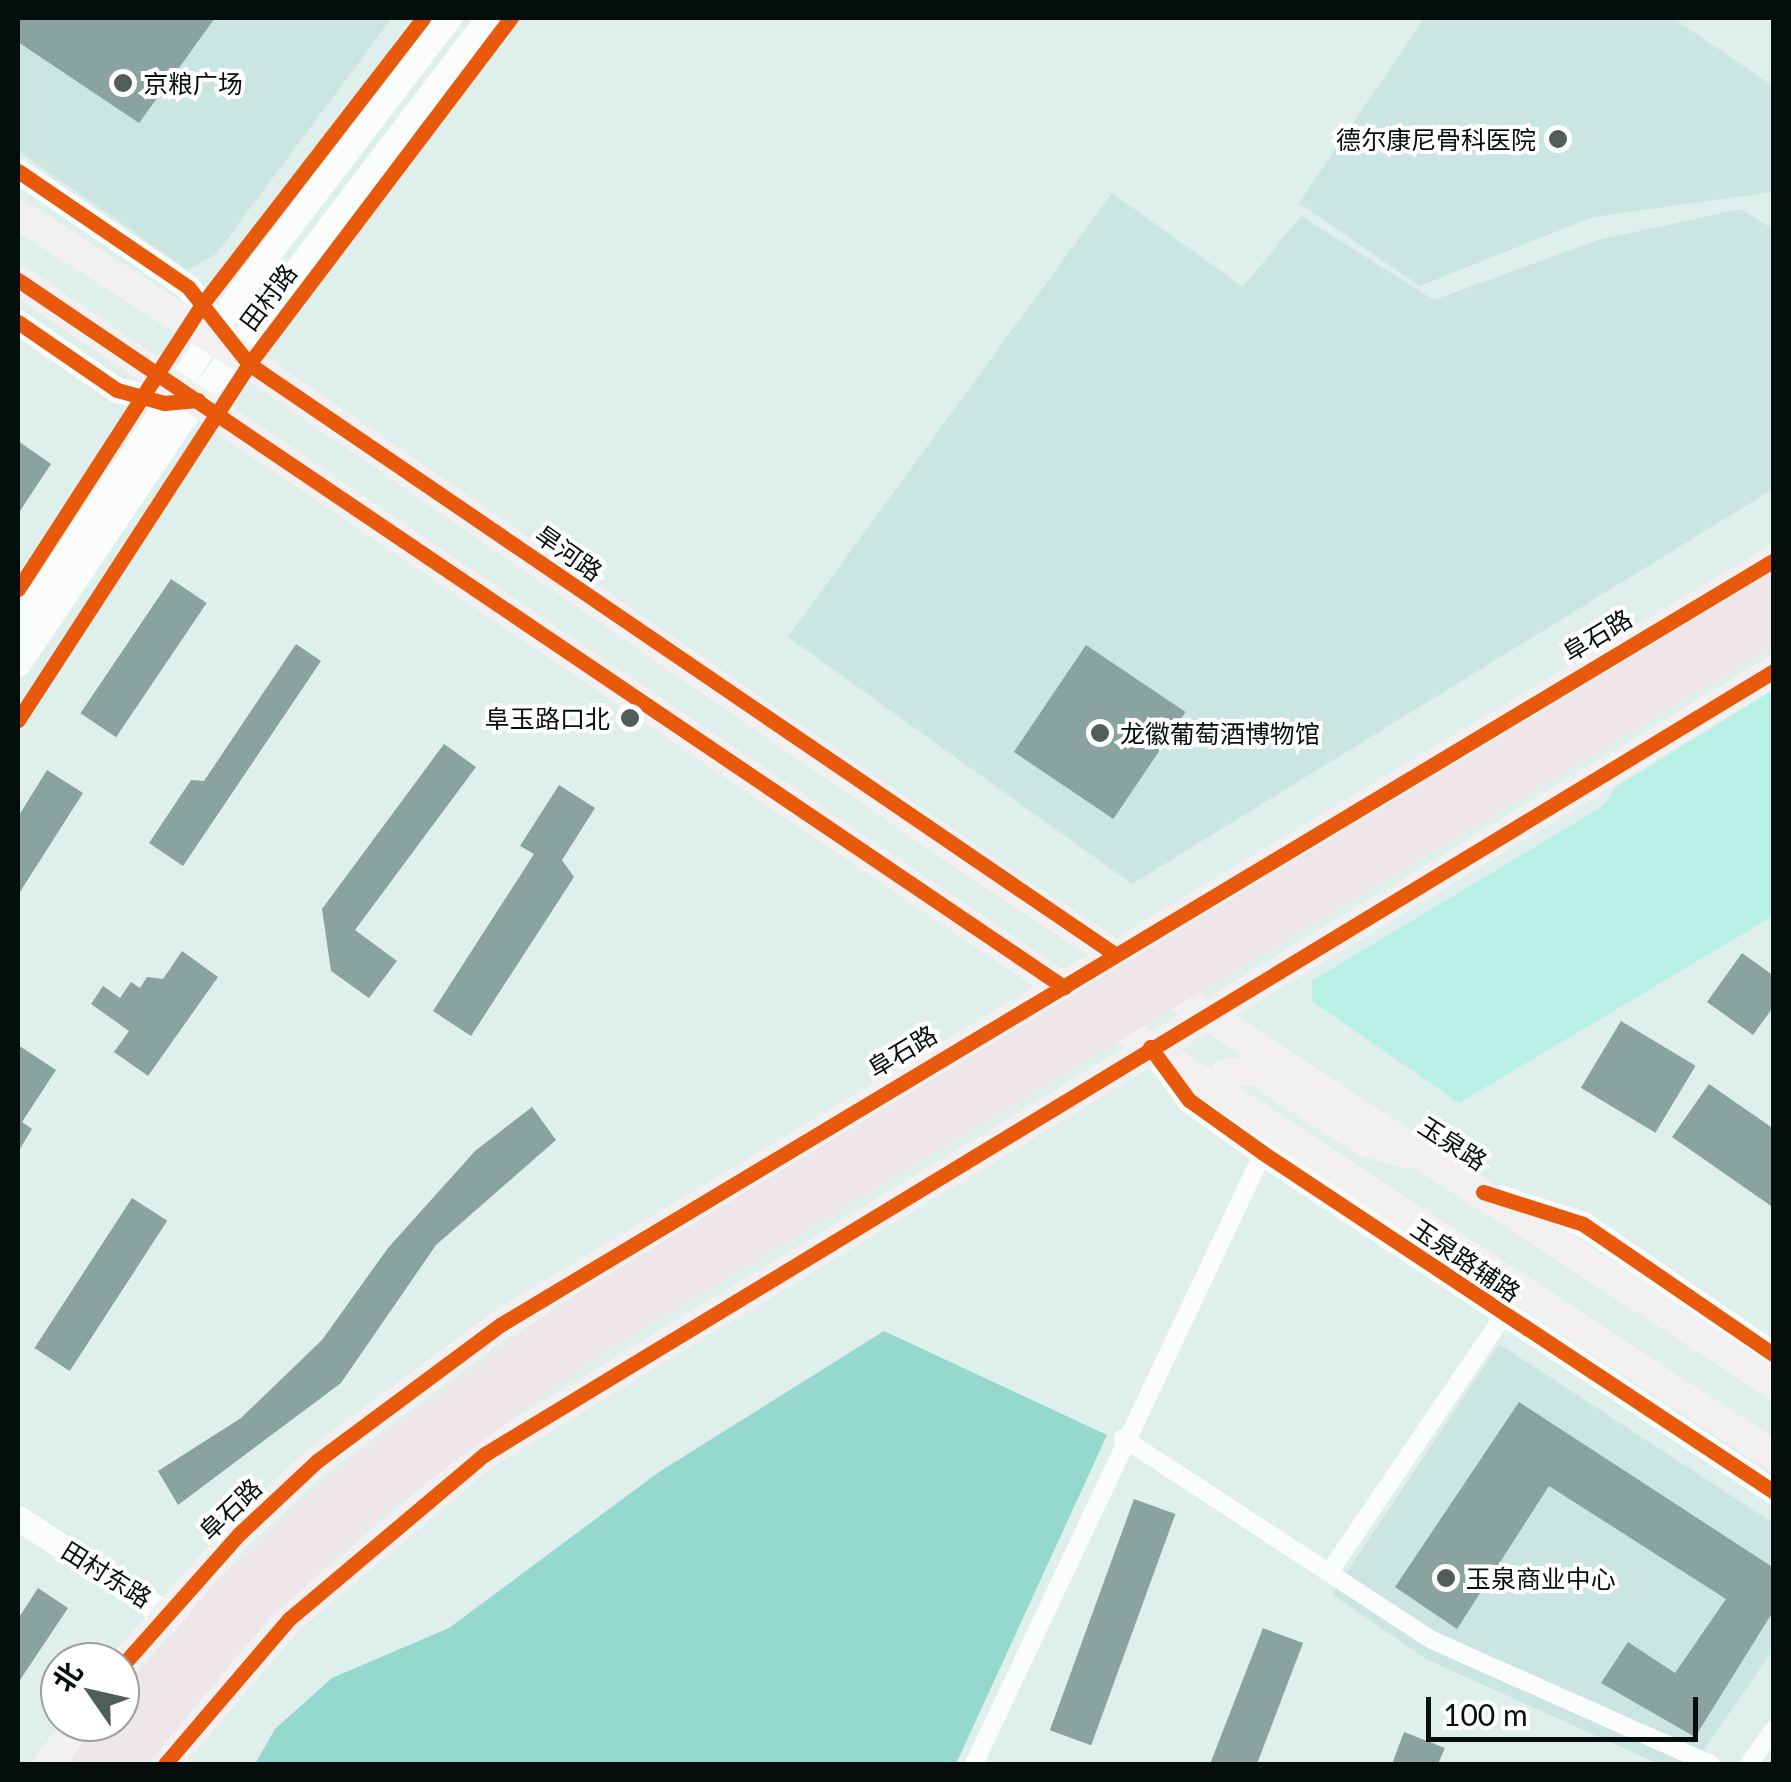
<!DOCTYPE html>
<meta charset="utf-8">
<style>
body{margin:0}
#map{position:relative;width:1791px;height:1782px;overflow:hidden;background:#dfefec;font-family:Lato,"Noto Sans SC",sans-serif}
div>[style]{position:absolute}
.built>*{inset:0;background:#cbe5e0}
.green>*{inset:0;background:#b8f0e5}
.forest>*{inset:0;background:#95d8cd}
.building>*{inset:0;background:#8ba39f;transform-origin:0 0}
.street>*{height:18px;margin:-9px;padding:0 9px;transform-origin:9px;border-radius:9px;background:#fafdfc}
.secondary>*{height:25px;margin:-12.5px;padding:0 12.5px;transform-origin:12.5px;border-radius:12.5px;background:#fafdfc}
.primary>*{height:30px;margin:-15px;padding:0 15px;transform-origin:15px;border-radius:15px;background:#f3f0f1}
.highway>*{height:32px;margin:-16px;padding:0 16px;transform-origin:16px;border-radius:16px;background:#eee6e9}
.cycleway>*{height:15px;margin:-7.5px;padding:0 7.5px;transform-origin:7.5px;border-radius:7.5px;background:#e8590c}
.dots>*{width:28px;height:28px;translate:-50% -50%;box-sizing:border-box;border:5px solid #fff;border-radius:50%}
span{translate:-50% -50%;white-space:nowrap;text-align:center;line-height:1.15;-webkit-text-stroke:8px #fff;paint-order:stroke}
.poi-label{font-size:25px;color:#050e0c}
.left{translate:0 -50%;text-align:left}
.right{translate:-100% -50%;text-align:right}
.street-label{font-size:25px;color:#050e0c}
.frame{position:absolute;inset:0;border:20px solid #050e0c;pointer-events:none}
.north{position:absolute;left:40px;top:1642px;width:100px;height:100px;box-sizing:border-box;background:#fff;border:2px solid #9b9f9e;border-radius:50%;rotate:304deg;font-size:28px;font-weight:700;line-height:40px;text-align:center;color:#050e0c}
.north::after{content:'';display:block;margin:auto;width:35px;height:45px;background:#515d5a;clip-path:polygon(50% 0,100% 100%,50% 72%,0 100%)}
.scale{position:absolute;left:1426px;top:1697px;width:272px;height:45px;box-sizing:border-box;border:5px solid #050e0c;border-top:0;padding-left:12px;font-size:30px;line-height:35px;white-space:nowrap;color:#050e0c;-webkit-text-stroke:8px #fff;paint-order:stroke}
</style>
<div id="map">
<div class="built">
<i style="clip-path:polygon(18px 18px,392px 18px,216px 254px,188px 270px,18px 151px)"></i>
<i style="clip-path:polygon(1424px 18px,1673px 18px,1773px 86px,1773px 192px,1593px 217px,1420px 286px,1299px 203px)"></i>
<i style="clip-path:polygon(1112px 193px,1243px 287px,1301px 216px,1434px 300px,1598px 240px,1740px 209px,1773px 229px,1773px 489px,1132px 884px,788px 637px)"></i>
<i style="clip-path:polygon(1499px 1344px,1773px 1523px,1773px 1650px,1694px 1764px,1659px 1764px,1426px 1659px,1332px 1594px)"></i>
</div>
<div class="green">
<i style="clip-path:polygon(1773px 690px,1773px 916px,1459px 1103px,1312px 1001px,1312px 981px,1603px 806px,1617px 786px)"></i>
</div>
<div class="forest">
<i style="clip-path:polygon(884px 1331px,1107px 1435px,956px 1764px,255px 1764px,275px 1729px,332px 1678px,449px 1628px,659px 1472px)"></i>
</div>
<div class="building">
<i style="clip-path:polygon(18px 18px,215px 18px,139px 123px,18px 42px)"></i>
<i style="clip-path:polygon(18px 441px,51px 464px,18px 514px)"></i>
<i style="left:171px;top:579px;width:43px;height:162px;rotate:34deg"></i>
<i style="clip-path:polygon(296px 644px,321px 661px,183px 866px,149px 843px,191px 780px,204px 781px)"></i>
<i style="left:1086px;top:645px;width:120px;height:129px;rotate:34deg"></i>
<i style="clip-path:polygon(444px 744px,476px 767px,355px 930px,397px 961px,369px 998px,331px 971px,322px 909px)"></i>
<i style="clip-path:polygon(47px 770px,83px 793px,18px 895px,18px 817px)"></i>
<i style="clip-path:polygon(559px 785px,595px 808px,562px 860px,574px 877px,471px 1036px,433px 1011px,534px 854px,520px 846px)"></i>
<i style="clip-path:polygon(182px 951px,218px 977px,148px 1076px,114px 1052px,129px 1031px,91px 1004px,103px 986px,120px 998px,131px 982px,140px 988px,147px 977px,163px 979px)"></i>
<i style="clip-path:polygon(1742px 953px,1774px 976px,1774px 1006px,1753px 1035px,1707px 1002px)"></i>
<i style="left:1621px;top:1021px;width:87px;height:78px;rotate:31deg"></i>
<i style="clip-path:polygon(18px 1045px,56px 1070px,22px 1122px,32px 1129px,18px 1152px)"></i>
<i style="clip-path:polygon(1709px 1084px,1774px 1129px,1774px 1208px,1672px 1137px)"></i>
<i style="clip-path:polygon(532px 1107px,556px 1140px,436px 1245px,341px 1383px,178px 1505px,158px 1471px,241px 1418px,322px 1340px,388px 1248px,475px 1151px)"></i>
<i style="left:132px;top:1198px;width:42px;height:179px;rotate:33deg"></i>
<i style="clip-path:polygon(1519px 1402px,1774px 1568px,1774px 1610px,1695px 1737px,1601px 1683px,1628px 1642px,1675px 1673px,1726px 1599px,1549px 1486px,1457px 1629px,1395px 1587px)"></i>
<i style="left:1134px;top:1499px;width:44px;height:246px;rotate:20deg"></i>
<i style="clip-path:polygon(38px 1588px,68px 1608px,18px 1683px,18px 1619px)"></i>
<i style="clip-path:polygon(1263px 1628px,1303px 1643px,1257px 1764px,1210px 1764px)"></i>
<i style="clip-path:polygon(1404px 1732px,1445px 1748px,1438px 1764px,1392px 1764px)"></i>
</div>
<div class="street">
<i style="left:1123px;top:1438px;width:369px;rotate:33.2deg"></i>
<i style="left:1432px;top:1640px;width:305px;rotate:24deg"></i>
<i style="left:1330px;top:1571px;width:308px;rotate:-55.8deg"></i>
<i style="left:974px;top:1764px;width:676px;rotate:-64.69deg"></i>
<i style="left:1749px;top:1764px;width:43px;rotate:-54.5deg"></i>
</div>
<div class="secondary">
<i style="left:18px;top:171px;width:206px;rotate:34.3deg"></i>
<i style="left:188px;top:287px;width:63px;rotate:52.8deg"></i>
<i style="left:18px;top:322px;width:120px;rotate:34.5deg"></i>
<i style="left:117px;top:390px;width:64px;rotate:10.8deg"></i>
<i style="left:18px;top:627px;width:408px;rotate:-56.5deg"></i>
<i style="left:243px;top:287px;width:339px;rotate:-52.6deg"></i>
<i style="left:18px;top:664px;width:285px;rotate:-56.1deg"></i>
<i style="left:177px;top:427px;width:514px;rotate:-52.75deg"></i>
<i style="left:1156px;top:1055px;width:56px;rotate:53.7deg"></i>
<i style="left:1189px;top:1100px;width:91px;rotate:35.6deg"></i>
<i style="left:1263px;top:1153px;width:613px;rotate:33.56deg"></i>
<i style="left:1498px;top:1197px;width:89px;rotate:17.6deg"></i>
<i style="left:1583px;top:1224px;width:232px;rotate:34.4deg"></i>
<i style="left:18px;top:1518px;width:194px;rotate:33deg"></i>
</div>
<div class="primary">
<i style="left:18px;top:214px;width:259px;rotate:32.7deg"></i>
<i style="left:236px;top:354px;width:920px;rotate:34.55deg"></i>
<i style="left:994px;top:876px;width:931px;rotate:33.08deg"></i>
<i style="left:18px;top:280px;width:1367px;rotate:34.12deg"></i>
<i style="left:1150px;top:1047px;width:746px;rotate:33.24deg"></i>
<i style="left:1224px;top:1091px;width:17px;rotate:-83deg"></i>
<i style="left:1226px;top:1074px;width:29px;rotate:-8deg"></i>
<i style="left:1255px;top:1070px;width:129px;rotate:33.3deg"></i>
<i style="left:1363px;top:1141px;width:48px;rotate:15.8deg"></i>
<i style="left:120px;top:1668px;width:179px;rotate:-48.4deg"></i>
<i style="left:239px;top:1534px;width:107px;rotate:-43.1deg"></i>
<i style="left:317px;top:1461px;width:228px;rotate:-36.6deg"></i>
<i style="left:500px;top:1325px;width:1486px;rotate:-30.98deg"></i>
<i style="left:49px;top:1764px;width:52px;rotate:-54.5deg"></i>
<i style="left:165px;top:1764px;width:191px;rotate:-49.5deg"></i>
<i style="left:289px;top:1619px;width:256px;rotate:-40.1deg"></i>
<i style="left:485px;top:1454px;width:1508px;rotate:-31.28deg"></i>
</div>
<div class="highway">
<i style="left:120px;top:1720px;width:167px;rotate:-49.8deg"></i>
<i style="left:228px;top:1592px;width:175px;rotate:-42.5deg"></i>
<i style="left:357px;top:1474px;width:262px;rotate:-36.5deg"></i>
<i style="left:568px;top:1318px;width:1409px;rotate:-31.12deg"></i>
<i style="left:87px;top:1764px;width:52px;rotate:-53.6deg"></i>
<i style="left:127px;top:1764px;width:196px;rotate:-50.4deg"></i>
<i style="left:252px;top:1613px;width:172px;rotate:-42.4deg"></i>
<i style="left:379px;top:1497px;width:256px;rotate:-36.4deg"></i>
<i style="left:585px;top:1345px;width:1389px;rotate:-31.13deg"></i>
</div>
<div class="cycleway">
<i style="left:18px;top:171px;width:206px;rotate:34.3deg"></i>
<i style="left:188px;top:287px;width:98px;rotate:51.6deg"></i>
<i style="left:249px;top:364px;width:1046px;rotate:34.28deg"></i>
<i style="left:18px;top:280px;width:1263px;rotate:34.06deg"></i>
<i style="left:18px;top:322px;width:120px;rotate:34.5deg"></i>
<i style="left:117px;top:390px;width:49px;rotate:15.5deg"></i>
<i style="left:164px;top:403px;width:34px;rotate:-5deg"></i>
<i style="left:18px;top:589px;width:341px;rotate:-57.1deg"></i>
<i style="left:203px;top:303px;width:360px;rotate:-52.3deg"></i>
<i style="left:18px;top:720px;width:424px;rotate:-57deg"></i>
<i style="left:249px;top:364px;width:434px;rotate:-52.9deg"></i>
<i style="left:1150px;top:1047px;width:66px;rotate:53.7deg"></i>
<i style="left:1189px;top:1100px;width:91px;rotate:35.6deg"></i>
<i style="left:1263px;top:1153px;width:613px;rotate:33.56deg"></i>
<i style="left:1483px;top:1192px;width:105px;rotate:17.7deg"></i>
<i style="left:1583px;top:1224px;width:232px;rotate:34.4deg"></i>
<i style="left:120px;top:1668px;width:179px;rotate:-48.4deg"></i>
<i style="left:239px;top:1534px;width:107px;rotate:-43.1deg"></i>
<i style="left:317px;top:1461px;width:228px;rotate:-36.6deg"></i>
<i style="left:500px;top:1325px;width:1486px;rotate:-30.98deg"></i>
<i style="left:165px;top:1764px;width:191px;rotate:-49.5deg"></i>
<i style="left:289px;top:1619px;width:256px;rotate:-40.1deg"></i>
<i style="left:485px;top:1454px;width:1508px;rotate:-31.28deg"></i>
</div>
<div class="dots">
<i style="left:123px;top:83px;background:#515d5a"></i>
<i style="left:1558px;top:139px;background:#515d5a"></i>
<i style="left:630px;top:718px;background:#515d5a"></i>
<i style="left:1100px;top:733px;background:#515d5a"></i>
<i style="left:1446px;top:1578px;background:#515d5a"></i>
</div>
<div class="poi-label">
<span class="left" style="left:143px;top:83px">京粮广场</span>
<span class="right" style="left:1536px;top:139px">德尔康尼骨科医院</span>
<span class="right" style="left:610px;top:718px">阜玉路口北</span>
<span class="left" style="left:1120px;top:733px">龙徽葡萄酒博物馆</span>
<span class="left" style="left:1466px;top:1578px">玉泉商业中心</span>
</div>
<div class="street-label">
<span style="left:268px;top:297px;rotate:-53deg">田村路</span>
<span style="left:569px;top:553px;rotate:35deg">旱河路</span>
<span style="left:1597px;top:635px;rotate:-31deg">阜石路</span>
<span style="left:902px;top:1051px;rotate:-31deg">阜石路</span>
<span style="left:1453px;top:1143px;rotate:33deg">玉泉路</span>
<span style="left:1466px;top:1260px;rotate:34deg">玉泉路辅路</span>
<span style="left:230px;top:1509px;rotate:-44deg">阜石路</span>
<span style="left:107px;top:1574px;rotate:32deg">田村东路</span>
</div>
<div class="frame"></div>
<div class="north">北</div>
<div class="scale">100 m</div>
</div>
